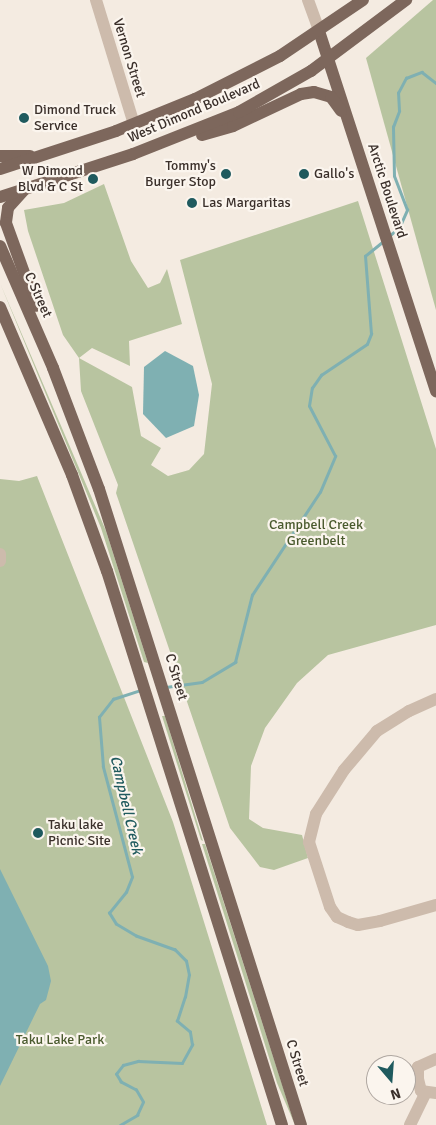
<!DOCTYPE html>
<style>
body{margin:0}
#map{position:relative;width:436px;height:1125px;overflow:hidden;background:#f4ebe1;font-family:Signika,sans-serif}
div>[style]{position:absolute}
.green>*{inset:0;background:#b8c4a0}
.water>*{inset:0;background:#7fb0b2}
.stream>*{height:2.5px;margin:-1.25px;padding:0 1.25px;transform-origin:1.25px;border-radius:1.25px;background:#7fb0b2}
.minor>*{height:12px;margin:-6px;padding:0 6px;transform-origin:6px;border-radius:6px;background:#cdbbac}
.major>*{height:12px;margin:-6px;padding:0 6px;transform-origin:6px;border-radius:6px;background:#7d675c}
.dots>*{width:14px;height:14px;translate:-50% -50%;box-sizing:border-box;border:2px solid #fbf5ee;border-radius:50%}
span{translate:-50% -50%;white-space:nowrap;text-align:center;line-height:1.15;-webkit-text-stroke:4.5px #fbf5ee;paint-order:stroke}
.street-label{font-size:14px;color:#3b302b}
.poi-label{font-size:14px;color:#3b302b}
.left{translate:0 -50%;text-align:left}
.right{translate:-100% -50%;text-align:right}
.park-label{font-size:14px;color:#4a5a2e}
.water-label{font-size:15px;color:#1f5a5e;font-style:italic}
.north{position:absolute;left:366px;top:1055px;width:50px;height:50px;box-sizing:border-box;background:#fbf5ee;border:1px solid #aea6a0;border-radius:50%;rotate:162deg;font-size:14px;font-weight:700;line-height:20px;text-align:center;color:#3b302b}
.north::after{content:'';display:block;margin:auto;width:18px;height:22px;background:#1f5a5e;clip-path:polygon(50% 0,100% 100%,50% 72%,0 100%)}
</style>
<div id="map">
<div class="green">
<i style="clip-path:polygon(433px 0,436px 0,436px 310px,366px 58px)"></i>
<i style="clip-path:polygon(104px 184px,131px 261px,148px 288px,160px 283px,167px 269px,182px 324px,129px 341px,130px 366px,92px 348px,79px 358px,132px 387px,141px 436px,161px 448px,151px 465px,168px 476px,189px 470px,204px 454px,212px 384px,180px 260px,358px 201px,436px 449px,436px 625px,328px 655px,297px 683px,265px 728px,251px 766px,249px 819px,263px 828px,302px 835px,308px 858px,274px 870px,260px 867px,230px 828px,116px 493px,118px 485px,81px 391px,79px 358px,63px 335px,28px 231px,24px 210px,64px 203px)"></i>
<i style="clip-path:polygon(0 283px,106px 531px,148px 663px,144px 662px,101px 528px)"></i>
<i style="clip-path:polygon(37px 476px,173px 822px,267px 1125px,0 1125px,0 479px,19px 481px)"></i>
<i style="clip-path:polygon(162px 716px,165px 716px,203px 841px,201px 840px)"></i>
<i style="clip-path:polygon(202px 844px,205px 844px,295px 1125px,277px 1083px)"></i>
</div>
<div class="water">
<i style="clip-path:polygon(165px 351px,193px 366px,199px 395px,194px 426px,166px 438px,143px 414px,144px 367px)"></i>
<i style="clip-path:polygon(0 869px,48px 966px,51px 981px,46px 1000px,40px 1004px,0 1086px)"></i>
</div>
<div class="stream">
<i style="left:390px;top:235px;width:11px;rotate:-38deg"></i>
<i style="left:399px;top:228px;width:20px;rotate:-66deg"></i>
<i style="left:407px;top:210px;width:36px;rotate:-111deg"></i>
<i style="left:394px;top:176px;width:49px;rotate:-91.2deg"></i>
<i style="left:393px;top:127px;width:17px;rotate:-69deg"></i>
<i style="left:399px;top:111px;width:18px;rotate:-93deg"></i>
<i style="left:398px;top:93px;width:17px;rotate:-62deg"></i>
<i style="left:406px;top:78px;width:17px;rotate:-21deg"></i>
<i style="left:422px;top:72px;width:18px;rotate:38deg"></i>
<i style="left:166px;top:687px;width:36px;rotate:-8deg"></i>
<i style="left:202px;top:682px;width:39px;rotate:-31deg"></i>
<i style="left:235px;top:662px;width:69px;rotate:-75.8deg"></i>
<i style="left:252px;top:595px;width:123px;rotate:-56.6deg"></i>
<i style="left:320px;top:492px;width:39px;rotate:-67deg"></i>
<i style="left:335px;top:456px;width:56px;rotate:-117.5deg"></i>
<i style="left:309px;top:406px;width:18px;rotate:-81deg"></i>
<i style="left:312px;top:388px;width:16px;rotate:-55deg"></i>
<i style="left:321px;top:375px;width:55px;rotate:-34deg"></i>
<i style="left:367px;top:344px;width:11px;rotate:-68deg"></i>
<i style="left:371px;top:334px;width:78px;rotate:-94.4deg"></i>
<i style="left:365px;top:256px;width:22px;rotate:-39deg"></i>
<i style="left:120px;top:1125px;width:20px;rotate:-30deg"></i>
<i style="left:137px;top:1115px;width:14px;rotate:-65deg"></i>
<i style="left:143px;top:1102px;width:14px;rotate:-120deg"></i>
<i style="left:136px;top:1090px;width:17px;rotate:-152deg"></i>
<i style="left:121px;top:1082px;width:9px;rotate:-122deg"></i>
<i style="left:116px;top:1074px;width:11px;rotate:-52deg"></i>
<i style="left:123px;top:1065px;width:16px;rotate:-15deg"></i>
<i style="left:138px;top:1061px;width:44px;rotate:2.6deg"></i>
<i style="left:182px;top:1063px;width:21px;rotate:-61deg"></i>
<i style="left:192px;top:1045px;width:13px;rotate:-99deg"></i>
<i style="left:190px;top:1032px;width:17px;rotate:-140deg"></i>
<i style="left:177px;top:1021px;width:25px;rotate:-72deg"></i>
<i style="left:185px;top:997px;width:22px;rotate:-80deg"></i>
<i style="left:189px;top:975px;width:14px;rotate:-102deg"></i>
<i style="left:186px;top:961px;width:16px;rotate:-135deg"></i>
<i style="left:175px;top:950px;width:41px;rotate:-160.3deg"></i>
<i style="left:136px;top:936px;width:23px;rotate:-149deg"></i>
<i style="left:116px;top:924px;width:13px;rotate:-122deg"></i>
<i style="left:109px;top:913px;width:27px;rotate:-51deg"></i>
<i style="left:126px;top:892px;width:16px;rotate:-68deg"></i>
<i style="left:132px;top:877px;width:114px;rotate:-104.8deg"></i>
<i style="left:103px;top:767px;width:50px;rotate:-94.6deg"></i>
<i style="left:99px;top:717px;width:23px;rotate:-52deg"></i>
<i style="left:113px;top:699px;width:29px;rotate:-18deg"></i>
</div>
<div class="minor">
<i style="left:96px;top:0;width:130px;rotate:73deg"></i>
<i style="left:308px;top:0;width:33px;rotate:70deg"></i>
<i style="left:0;top:554px;width:7px;rotate:90deg"></i>
<i style="left:436px;top:699px;width:30px;rotate:156deg"></i>
<i style="left:409px;top:711px;width:38px;rotate:148deg"></i>
<i style="left:377px;top:731px;width:51px;rotate:130.2deg"></i>
<i style="left:344px;top:770px;width:52px;rotate:122.5deg"></i>
<i style="left:316px;top:814px;width:29px;rotate:104deg"></i>
<i style="left:309px;top:842px;width:68px;rotate:72.1deg"></i>
<i style="left:330px;top:907px;width:12px;rotate:55deg"></i>
<i style="left:337px;top:917px;width:12px;rotate:24deg"></i>
<i style="left:348px;top:922px;width:10px;rotate:17deg"></i>
<i style="left:358px;top:925px;width:22px;rotate:-10deg"></i>
<i style="left:380px;top:921px;width:58px;rotate:-15.9deg"></i>
<i style="left:436px;top:1059px;width:20px;rotate:156deg"></i>
<i style="left:418px;top:1067px;width:12px;rotate:90deg"></i>
<i style="left:418px;top:1079px;width:12px;rotate:76deg"></i>
<i style="left:421px;top:1091px;width:15px;rotate:8deg"></i>
<i style="left:410px;top:1125px;width:34px;rotate:-64deg"></i>
</div>
<div class="major">
<i style="left:319px;top:31px;width:379px;rotate:72deg"></i>
<i style="left:202px;top:135px;width:32px;rotate:-16deg"></i>
<i style="left:233px;top:126px;width:75px;rotate:-25.2deg"></i>
<i style="left:301px;top:94px;width:13px;rotate:-9deg"></i>
<i style="left:314px;top:92px;width:18px;rotate:16deg"></i>
<i style="left:331px;top:97px;width:17px;rotate:54deg"></i>
<i style="left:0;top:156px;width:30px"></i>
<i style="left:0;top:169px;width:122px;rotate:-18.1deg"></i>
<i style="left:116px;top:131px;width:85px;rotate:-22.1deg"></i>
<i style="left:195px;top:99px;width:95px;rotate:-26.8deg"></i>
<i style="left:280px;top:56px;width:100px;rotate:-34deg"></i>
<i style="left:24px;top:190px;width:24px;rotate:132deg"></i>
<i style="left:8px;top:208px;width:15px;rotate:98deg"></i>
<i style="left:6px;top:223px;width:88px;rotate:70.1deg"></i>
<i style="left:0;top:197px;width:140px;rotate:-17.9deg"></i>
<i style="left:133px;top:154px;width:114px;rotate:-21.6deg"></i>
<i style="left:239px;top:112px;width:83px;rotate:-29.7deg"></i>
<i style="left:311px;top:71px;width:119px;rotate:-36.8deg"></i>
<i style="left:0;top:246px;width:133px;rotate:66.5deg"></i>
<i style="left:53px;top:368px;width:129px;rotate:69.2deg"></i>
<i style="left:99px;top:489px;width:667px;rotate:72.38deg"></i>
<i style="left:0;top:307px;width:183px;rotate:66.8deg"></i>
<i style="left:72px;top:475px;width:102px;rotate:70deg"></i>
<i style="left:107px;top:571px;width:581px;rotate:72.47deg"></i>
</div>
<div class="dots">
<i style="left:24px;top:118px;background:#1f5a5e"></i>
<i style="left:226px;top:174px;background:#1f5a5e"></i>
<i style="left:304px;top:174px;background:#1f5a5e"></i>
<i style="left:93px;top:179px;background:#1f5a5e"></i>
<i style="left:192px;top:203px;background:#1f5a5e"></i>
<i style="left:38px;top:833px;background:#1f5a5e"></i>
</div>
<div class="street-label">
<span style="left:129px;top:58px;rotate:73deg">Vernon Street</span>
<span style="left:194px;top:111px;rotate:-23deg">West Dimond Boulevard</span>
<span style="left:387px;top:191px;rotate:72deg">Arctic Boulevard</span>
<span style="left:38px;top:295px;rotate:66deg">C Street</span>
<span style="left:176px;top:677px;rotate:73deg">C Street</span>
<span style="left:297px;top:1063px;rotate:73deg">C Street</span>
</div>
<div class="poi-label">
<span class="left" style="left:34px;top:118px">Dimond Truck<br>Service</span>
<span class="right" style="left:216px;top:174px">Tommy's<br>Burger Stop</span>
<span class="right" style="left:83px;top:179px">W Dimond<br>Blvd &amp; C St</span>
<span class="left" style="left:314px;top:174px">Gallo's</span>
<span class="left" style="left:202px;top:203px">Las Margaritas</span>
<span class="left" style="left:48px;top:833px">Taku lake<br>Picnic Site</span>
</div>
<div class="park-label">
<span style="left:316px;top:533px">Campbell Creek<br>Greenbelt</span>
<span style="left:60px;top:1040px">Taku Lake Park</span>
</div>
<div class="water-label">
<span style="left:126px;top:805px;rotate:77deg">Campbell Creek</span>
</div>
<div class="north">N</div>
</div>
